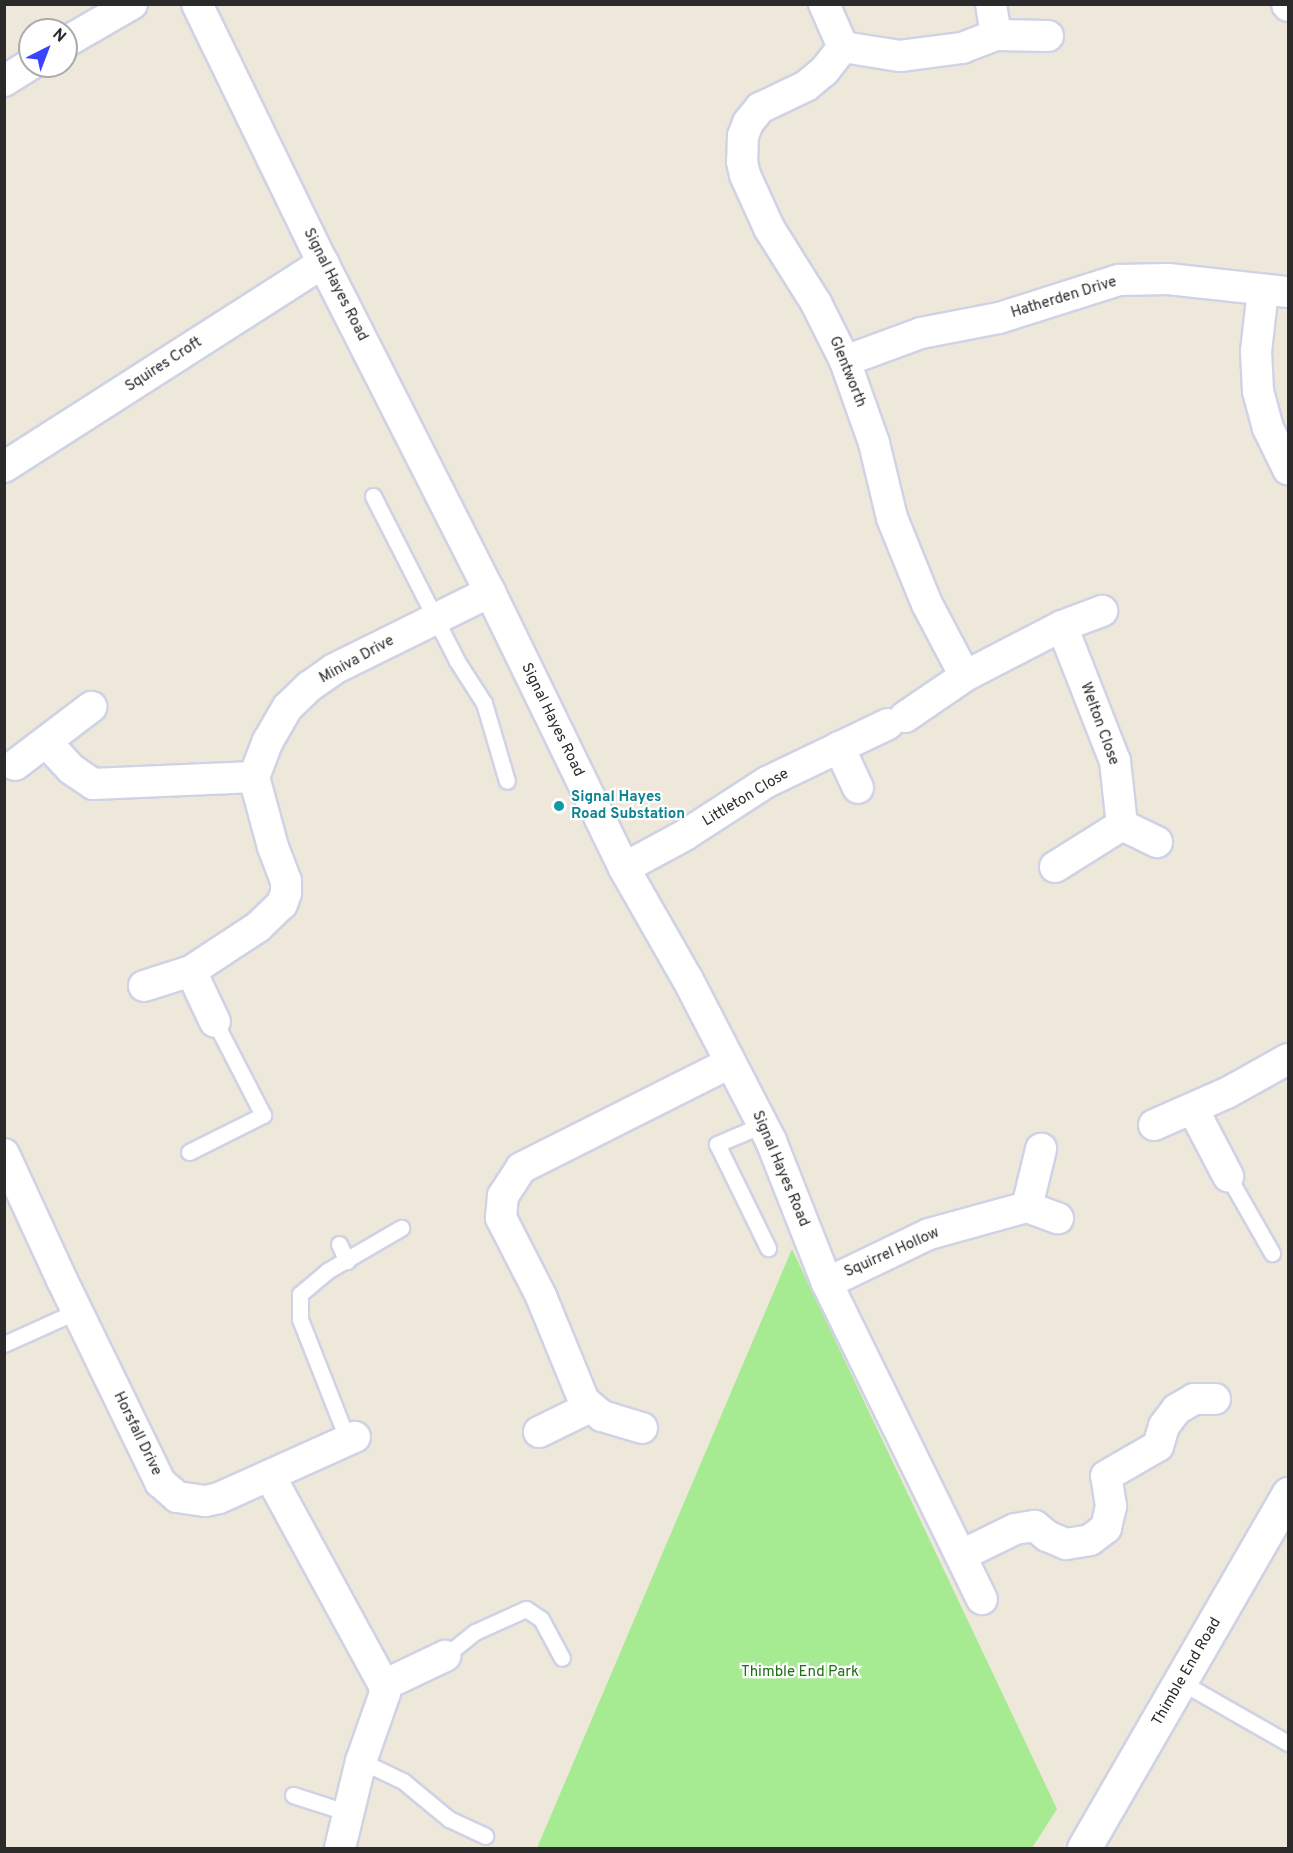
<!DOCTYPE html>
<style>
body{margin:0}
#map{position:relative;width:1293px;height:1853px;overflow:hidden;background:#eee8db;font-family:Overpass,sans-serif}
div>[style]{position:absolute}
.green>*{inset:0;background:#a6ea92}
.roads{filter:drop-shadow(2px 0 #d0d2e5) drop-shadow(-2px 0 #d0d2e5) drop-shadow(0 2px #d0d2e5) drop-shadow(0 -2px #d0d2e5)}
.lane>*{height:15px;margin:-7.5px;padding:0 7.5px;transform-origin:7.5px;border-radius:7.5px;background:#fff}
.street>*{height:30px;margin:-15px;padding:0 15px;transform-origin:15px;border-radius:15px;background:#fff}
.secondary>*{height:33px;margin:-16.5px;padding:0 16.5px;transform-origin:16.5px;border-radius:16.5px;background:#fff}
.dots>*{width:16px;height:16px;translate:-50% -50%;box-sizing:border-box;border:3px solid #fff;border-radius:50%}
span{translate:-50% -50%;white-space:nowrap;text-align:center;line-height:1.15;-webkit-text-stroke:4.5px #fff;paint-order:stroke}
.street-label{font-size:15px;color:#2a2a2a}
.culture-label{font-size:15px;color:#0d838f;font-weight:700}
.left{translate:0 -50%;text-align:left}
.park-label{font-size:15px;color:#1c6f13}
.frame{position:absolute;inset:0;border:6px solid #2a2a2a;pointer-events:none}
.north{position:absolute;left:18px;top:18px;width:60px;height:60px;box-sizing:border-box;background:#fff;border:2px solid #aaa;border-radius:50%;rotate:42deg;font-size:16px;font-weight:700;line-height:24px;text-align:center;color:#2a2a2a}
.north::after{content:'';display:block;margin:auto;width:21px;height:27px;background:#3745ff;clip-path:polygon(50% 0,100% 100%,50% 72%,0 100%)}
</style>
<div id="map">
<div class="green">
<i style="clip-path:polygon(792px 1249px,1057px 1809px,1032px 1848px,537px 1848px)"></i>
</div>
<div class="roads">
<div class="lane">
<i style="left:373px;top:496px;width:185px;rotate:63deg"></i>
<i style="left:457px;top:661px;width:50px;rotate:57.3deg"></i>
<i style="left:484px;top:703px;width:81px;rotate:73.6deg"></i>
<i style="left:762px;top:1125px;width:49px;rotate:157.1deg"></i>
<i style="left:717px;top:1144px;width:116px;rotate:63.9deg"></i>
<i style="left:189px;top:1152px;width:83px;rotate:-26.6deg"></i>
<i style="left:263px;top:1115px;width:105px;rotate:-117.3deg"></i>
<i style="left:1228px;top:1176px;width:89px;rotate:60.3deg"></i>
<i style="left:339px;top:1244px;width:19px;rotate:65deg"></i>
<i style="left:4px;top:1344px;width:80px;rotate:-24.3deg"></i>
<i style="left:348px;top:1441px;width:131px;rotate:-111.5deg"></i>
<i style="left:300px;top:1319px;width:25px;rotate:-90deg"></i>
<i style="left:300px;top:1294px;width:35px;rotate:-40deg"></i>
<i style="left:327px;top:1271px;width:86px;rotate:-30.2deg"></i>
<i style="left:445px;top:1656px;width:38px;rotate:-39deg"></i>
<i style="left:475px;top:1632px;width:56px;rotate:-24.3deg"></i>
<i style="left:526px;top:1609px;width:18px;rotate:34deg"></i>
<i style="left:541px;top:1619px;width:44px;rotate:61.7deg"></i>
<i style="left:1181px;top:1682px;width:123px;rotate:29.7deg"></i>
<i style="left:361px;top:1761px;width:47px;rotate:25.5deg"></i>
<i style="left:403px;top:1781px;width:60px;rotate:39.6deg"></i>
<i style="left:449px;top:1819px;width:40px;rotate:25deg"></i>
<i style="left:293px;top:1795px;width:59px;rotate:17.8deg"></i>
</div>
<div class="street">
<i style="left:197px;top:4px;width:288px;rotate:64.1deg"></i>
<i style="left:323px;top:263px;width:369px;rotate:63.1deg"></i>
<i style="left:490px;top:592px;width:307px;rotate:64.1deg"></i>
<i style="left:624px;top:868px;width:129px;rotate:60.3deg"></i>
<i style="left:688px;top:980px;width:181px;rotate:62.7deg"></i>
<i style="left:771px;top:1141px;width:153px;rotate:68.5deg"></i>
<i style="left:827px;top:1283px;width:352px;rotate:63.9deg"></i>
<i style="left:824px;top:4px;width:47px;rotate:66.2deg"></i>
<i style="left:991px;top:4px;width:31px;rotate:81deg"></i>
<i style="left:1287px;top:4px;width:2px;rotate:63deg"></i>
<i style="left:66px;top:42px;width:76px;rotate:-29.9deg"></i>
<i style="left:843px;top:47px;width:31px;rotate:128deg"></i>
<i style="left:824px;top:71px;width:23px;rotate:140deg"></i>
<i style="left:806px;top:86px;width:51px;rotate:154.4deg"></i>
<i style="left:760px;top:108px;width:19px;rotate:129deg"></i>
<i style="left:748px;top:123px;width:14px;rotate:111deg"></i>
<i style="left:743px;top:136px;width:26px;rotate:92deg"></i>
<i style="left:742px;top:162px;width:13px;rotate:77deg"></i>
<i style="left:745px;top:175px;width:58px;rotate:65.6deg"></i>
<i style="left:769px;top:228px;width:89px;rotate:57.9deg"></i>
<i style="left:816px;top:303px;width:65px;rotate:63.4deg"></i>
<i style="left:845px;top:361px;width:87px;rotate:70.5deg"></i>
<i style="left:874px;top:443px;width:77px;rotate:76.5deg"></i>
<i style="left:892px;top:518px;width:93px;rotate:67.9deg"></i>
<i style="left:927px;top:604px;width:81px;rotate:62.2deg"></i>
<i style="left:843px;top:47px;width:58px;rotate:9deg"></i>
<i style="left:900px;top:56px;width:63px;rotate:-7.4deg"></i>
<i style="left:962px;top:48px;width:36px;rotate:-21deg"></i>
<i style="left:996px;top:35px;width:52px;rotate:1.1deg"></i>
<i style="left:4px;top:81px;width:31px;rotate:-32deg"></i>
<i style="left:1263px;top:290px;width:61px;rotate:96.5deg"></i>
<i style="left:1256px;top:351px;width:40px;rotate:87.1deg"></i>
<i style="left:1258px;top:391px;width:38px;rotate:75deg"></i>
<i style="left:1268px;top:428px;width:46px;rotate:64deg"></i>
<i style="left:845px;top:361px;width:81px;rotate:-20.2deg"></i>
<i style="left:921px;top:333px;width:79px;rotate:-10.9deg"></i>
<i style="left:999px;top:318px;width:126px;rotate:-17.6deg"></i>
<i style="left:1119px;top:280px;width:49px;rotate:-1.2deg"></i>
<i style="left:1168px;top:279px;width:121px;rotate:6.2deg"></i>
<i style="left:4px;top:467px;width:379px;rotate:-32.6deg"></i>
<i style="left:1062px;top:626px;width:145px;rotate:68.6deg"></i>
<i style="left:1115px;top:761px;width:64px;rotate:83.8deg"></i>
<i style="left:905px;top:717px;width:73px;rotate:-34.3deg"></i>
<i style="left:965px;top:676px;width:109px;rotate:-27.3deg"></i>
<i style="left:1062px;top:626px;width:43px;rotate:-20.6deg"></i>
<i style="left:46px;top:742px;width:37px;rotate:47deg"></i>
<i style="left:71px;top:769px;width:27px;rotate:34deg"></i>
<i style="left:93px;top:784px;width:161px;rotate:-2.5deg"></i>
<i style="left:839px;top:747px;width:45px;rotate:65.1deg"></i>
<i style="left:15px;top:765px;width:96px;rotate:-37.3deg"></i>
<i style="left:1055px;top:867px;width:79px;rotate:-32.1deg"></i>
<i style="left:1122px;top:825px;width:39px;rotate:26deg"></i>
<i style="left:624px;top:868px;width:69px;rotate:-28.4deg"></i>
<i style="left:685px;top:835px;width:98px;rotate:-32.9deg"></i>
<i style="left:767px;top:782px;width:134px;rotate:-25.6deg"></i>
<i style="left:191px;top:971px;width:56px;rotate:64.8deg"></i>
<i style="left:144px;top:986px;width:49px;rotate:-17.7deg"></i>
<i style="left:191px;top:971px;width:80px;rotate:-33.3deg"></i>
<i style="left:258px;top:927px;width:33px;rotate:-44deg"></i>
<i style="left:282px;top:904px;width:12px;rotate:-70deg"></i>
<i style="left:286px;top:893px;width:12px;rotate:-90deg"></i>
<i style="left:286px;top:881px;width:36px;rotate:-111deg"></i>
<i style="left:273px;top:847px;width:73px;rotate:-105.2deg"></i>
<i style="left:254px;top:777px;width:39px;rotate:-69deg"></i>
<i style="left:268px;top:741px;width:39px;rotate:-60deg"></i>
<i style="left:288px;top:707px;width:30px;rotate:-44deg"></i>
<i style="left:310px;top:686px;width:29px;rotate:-35deg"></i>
<i style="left:334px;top:669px;width:174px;rotate:-26.3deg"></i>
<i style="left:1193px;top:1109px;width:76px;rotate:62.4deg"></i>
<i style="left:1154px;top:1125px;width:80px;rotate:-23.7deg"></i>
<i style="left:1227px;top:1093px;width:70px;rotate:-29.1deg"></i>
<i style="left:4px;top:1154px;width:139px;rotate:65.3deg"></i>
<i style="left:62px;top:1280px;width:225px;rotate:64.1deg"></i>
<i style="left:160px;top:1482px;width:23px;rotate:41deg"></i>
<i style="left:177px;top:1497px;width:29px;rotate:8deg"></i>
<i style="left:206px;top:1501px;width:13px;rotate:-13deg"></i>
<i style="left:219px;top:1498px;width:149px;rotate:-24.2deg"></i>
<i style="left:1027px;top:1207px;width:60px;rotate:-76.4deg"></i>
<i style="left:827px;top:1283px;width:113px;rotate:-25.7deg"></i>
<i style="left:929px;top:1234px;width:102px;rotate:-15.4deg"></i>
<i style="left:1027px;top:1207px;width:33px;rotate:20deg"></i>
<i style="left:642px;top:1428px;width:42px;rotate:-163.3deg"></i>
<i style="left:602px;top:1416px;width:23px;rotate:-140deg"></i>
<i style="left:584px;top:1401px;width:113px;rotate:-112.3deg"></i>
<i style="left:541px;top:1296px;width:88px;rotate:-117.1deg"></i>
<i style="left:501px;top:1218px;width:22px;rotate:-85deg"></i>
<i style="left:503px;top:1196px;width:33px;rotate:-57deg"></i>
<i style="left:521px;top:1168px;width:234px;rotate:-26.7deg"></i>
<i style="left:539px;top:1432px;width:57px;rotate:-26.1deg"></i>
<i style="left:270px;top:1476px;width:238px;rotate:61.4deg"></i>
<i style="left:384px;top:1685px;width:8px;rotate:83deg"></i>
<i style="left:385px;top:1693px;width:72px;rotate:109.4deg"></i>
<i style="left:361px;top:1761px;width:89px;rotate:103.6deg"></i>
<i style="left:962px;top:1555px;width:59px;rotate:-26.1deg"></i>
<i style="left:1015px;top:1529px;width:20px;rotate:-9deg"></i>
<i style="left:1035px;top:1526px;width:16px;rotate:40deg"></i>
<i style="left:1047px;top:1536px;width:21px;rotate:23deg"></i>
<i style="left:1066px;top:1544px;width:24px;rotate:-9deg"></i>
<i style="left:1090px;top:1540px;width:20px;rotate:-37deg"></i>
<i style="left:1106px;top:1528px;width:23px;rotate:-77deg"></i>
<i style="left:1111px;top:1506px;width:30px;rotate:-99deg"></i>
<i style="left:1106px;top:1476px;width:60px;rotate:-30deg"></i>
<i style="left:1158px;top:1446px;width:21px;rotate:-73deg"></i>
<i style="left:1164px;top:1426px;width:21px;rotate:-53deg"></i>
<i style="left:1177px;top:1409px;width:20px;rotate:-30deg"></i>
<i style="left:1194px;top:1399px;width:21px"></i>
<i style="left:384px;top:1685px;width:68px;rotate:-25.4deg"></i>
</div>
<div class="secondary">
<i style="left:1084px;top:1848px;width:409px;rotate:-60deg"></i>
</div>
</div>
<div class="dots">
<i style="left:559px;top:806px;background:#0f9aa8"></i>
</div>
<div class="street-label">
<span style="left:335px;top:285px;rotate:63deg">Signal Hayes Road</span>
<span style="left:1064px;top:298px;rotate:-17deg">Hatherden Drive</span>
<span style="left:164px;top:365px;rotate:-33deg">Squires Croft</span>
<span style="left:847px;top:372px;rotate:68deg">Glentworth</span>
<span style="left:357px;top:660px;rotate:-29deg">Miniva Drive</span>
<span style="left:552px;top:720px;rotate:64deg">Signal Hayes Road</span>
<span style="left:1099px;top:724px;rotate:70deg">Welton Close</span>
<span style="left:746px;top:798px;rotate:-31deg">Littleton Close</span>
<span style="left:780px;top:1169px;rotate:67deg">Signal Hayes Road</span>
<span style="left:892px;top:1253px;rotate:-24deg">Squirrel Hollow</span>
<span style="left:137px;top:1434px;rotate:64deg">Horsfall Drive</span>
<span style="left:1187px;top:1672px;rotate:-60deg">Thimble End Road</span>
</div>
<div class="culture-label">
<span class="left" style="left:571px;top:806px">Signal Hayes<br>Road Substation</span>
</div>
<div class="park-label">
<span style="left:800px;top:1673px">Thimble End Park</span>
</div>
<div class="frame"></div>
<div class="north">N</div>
</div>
